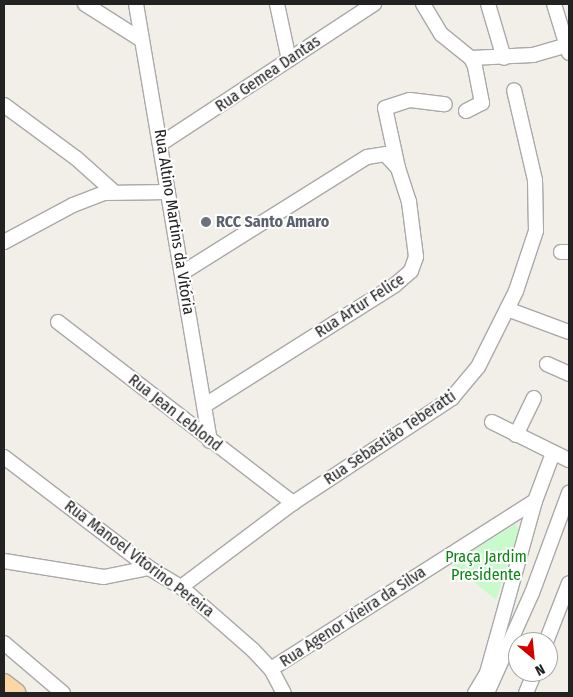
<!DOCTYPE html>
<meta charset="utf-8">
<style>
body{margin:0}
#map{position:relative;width:573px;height:697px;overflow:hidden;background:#f2efe9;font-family:"Fira Sans Condensed",sans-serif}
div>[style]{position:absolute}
.park>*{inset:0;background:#c8facc}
.roads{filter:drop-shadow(1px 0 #a9a9a9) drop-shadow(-1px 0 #a9a9a9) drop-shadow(0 1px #a9a9a9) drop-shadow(0 -1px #a9a9a9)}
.minor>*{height:14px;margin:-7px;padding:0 7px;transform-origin:7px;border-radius:7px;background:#fff}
.major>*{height:18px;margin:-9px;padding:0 9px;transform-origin:9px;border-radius:9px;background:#fcd6a4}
.dots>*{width:14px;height:14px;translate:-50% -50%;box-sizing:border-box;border:2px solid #fff;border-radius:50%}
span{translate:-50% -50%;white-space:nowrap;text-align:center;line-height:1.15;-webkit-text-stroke:4px #fff;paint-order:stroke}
.street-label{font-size:16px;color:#222}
.worship-label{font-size:16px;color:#5b616d;font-weight:700}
.left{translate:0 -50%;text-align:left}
.park-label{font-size:16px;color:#0c8416}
.frame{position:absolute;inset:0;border:5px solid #222;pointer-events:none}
.north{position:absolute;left:508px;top:632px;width:50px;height:50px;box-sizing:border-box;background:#fff;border:1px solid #a7a7a7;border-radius:50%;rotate:152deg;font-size:14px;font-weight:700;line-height:20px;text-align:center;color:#222}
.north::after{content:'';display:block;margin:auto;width:18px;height:22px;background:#d40000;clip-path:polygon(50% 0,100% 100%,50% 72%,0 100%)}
</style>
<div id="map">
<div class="park">
<i style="clip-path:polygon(515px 524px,519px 529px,496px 600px,452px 564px)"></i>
</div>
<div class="roads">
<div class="minor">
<i style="left:85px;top:4px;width:65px;rotate:32.5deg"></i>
<i style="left:136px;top:4px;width:443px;rotate:80.4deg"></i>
<i style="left:277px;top:4px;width:57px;rotate:77.9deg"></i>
<i style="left:423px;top:4px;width:35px;rotate:59deg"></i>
<i style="left:441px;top:34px;width:38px;rotate:39deg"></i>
<i style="left:471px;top:58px;width:62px;rotate:-2.8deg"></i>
<i style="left:533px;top:55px;width:37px;rotate:-16deg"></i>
<i style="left:488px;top:4px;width:56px;rotate:73.5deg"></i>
<i style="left:554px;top:4px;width:51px;rotate:73deg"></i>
<i style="left:4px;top:105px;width:89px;rotate:36.4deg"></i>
<i style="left:76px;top:158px;width:51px;rotate:41.8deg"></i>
<i style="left:466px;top:111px;width:18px;rotate:-27deg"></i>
<i style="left:482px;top:103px;width:38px;rotate:-101deg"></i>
<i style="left:475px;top:66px;width:9px;rotate:-117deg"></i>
<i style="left:162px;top:143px;width:254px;rotate:-33.3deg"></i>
<i style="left:398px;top:168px;width:61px;rotate:-102.2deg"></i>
<i style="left:385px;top:108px;width:26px;rotate:-18deg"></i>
<i style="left:410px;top:100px;width:35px;rotate:7deg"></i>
<i style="left:4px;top:242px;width:78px;rotate:-28.2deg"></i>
<i style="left:73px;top:205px;width:34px;rotate:-21deg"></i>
<i style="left:105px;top:193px;width:63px;rotate:-0.9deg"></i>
<i style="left:561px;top:252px;width:8px"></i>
<i style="left:182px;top:273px;width:218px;rotate:-32.1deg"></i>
<i style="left:367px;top:157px;width:18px;rotate:-9deg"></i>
<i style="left:385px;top:154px;width:19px;rotate:47deg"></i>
<i style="left:398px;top:168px;width:36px;rotate:72deg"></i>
<i style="left:409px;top:202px;width:55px;rotate:82.7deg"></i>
<i style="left:416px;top:257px;width:15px;rotate:110deg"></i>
<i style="left:411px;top:271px;width:21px;rotate:139deg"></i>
<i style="left:395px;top:285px;width:225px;rotate:147.7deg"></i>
<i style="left:507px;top:309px;width:66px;rotate:20.4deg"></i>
<i style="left:58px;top:322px;width:297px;rotate:37.6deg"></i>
<i style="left:547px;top:364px;width:24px;rotate:24deg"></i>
<i style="left:492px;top:422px;width:86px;rotate:26.3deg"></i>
<i style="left:516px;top:435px;width:41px;rotate:-64.1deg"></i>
<i style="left:4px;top:457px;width:183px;rotate:37.4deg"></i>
<i style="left:149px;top:568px;width:37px;rotate:31deg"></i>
<i style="left:181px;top:587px;width:96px;rotate:41.2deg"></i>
<i style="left:253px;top:650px;width:26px;rotate:47deg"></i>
<i style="left:271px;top:669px;width:27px;rotate:62deg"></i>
<i style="left:4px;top:561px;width:101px;rotate:9.1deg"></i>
<i style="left:104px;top:577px;width:46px;rotate:-11.3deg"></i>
<i style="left:181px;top:587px;width:140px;rotate:-36.9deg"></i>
<i style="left:293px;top:503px;width:191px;rotate:-33.4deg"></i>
<i style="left:452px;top:398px;width:40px;rotate:-50deg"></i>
<i style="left:478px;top:367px;width:85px;rotate:-63.4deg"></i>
<i style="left:516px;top:291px;width:63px;rotate:-71.6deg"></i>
<i style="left:536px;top:231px;width:51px;rotate:-91.1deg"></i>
<i style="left:535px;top:180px;width:92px;rotate:-103.1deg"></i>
<i style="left:546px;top:642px;width:63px;rotate:-68.7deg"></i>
<i style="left:4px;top:643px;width:77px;rotate:40.3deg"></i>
<i style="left:271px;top:669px;width:313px;rotate:-32.5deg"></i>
<i style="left:475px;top:693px;width:23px;rotate:-59deg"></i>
<i style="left:487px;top:673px;width:179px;rotate:-74.4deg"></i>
<i style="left:535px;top:501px;width:51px;rotate:-69.4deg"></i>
<i style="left:487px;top:693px;width:110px;rotate:-65.8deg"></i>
<i style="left:532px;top:593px;width:107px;rotate:-69.7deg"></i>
<i style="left:526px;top:693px;width:23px;rotate:-67deg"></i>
</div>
<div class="major">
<i style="left:4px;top:683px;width:16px;rotate:38deg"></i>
</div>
</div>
<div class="dots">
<i style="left:206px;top:222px;background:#6b7280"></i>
</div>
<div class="street-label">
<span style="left:268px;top:74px;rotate:-34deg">Rua Gemea Dantas</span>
<span style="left:174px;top:222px;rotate:81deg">Rua Altino Martins da Vitória</span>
<span style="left:360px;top:306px;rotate:-33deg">Rua Artur Felice</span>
<span style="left:175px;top:413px;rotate:38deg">Rua Jean Leblond</span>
<span style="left:390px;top:438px;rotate:-34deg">Rua Sebastião Teberatti</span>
<span style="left:139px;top:559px;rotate:37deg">Rua Manoel Vitorino Pereira</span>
<span style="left:353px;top:617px;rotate:-33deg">Rua Agenor Vieira da Silva</span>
</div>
<div class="worship-label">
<span class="left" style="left:216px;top:222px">RCC Santo Amaro</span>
</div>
<div class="park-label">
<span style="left:486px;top:566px">Praça Jardim<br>Presidente</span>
</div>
<div class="frame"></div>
<div class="north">N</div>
</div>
